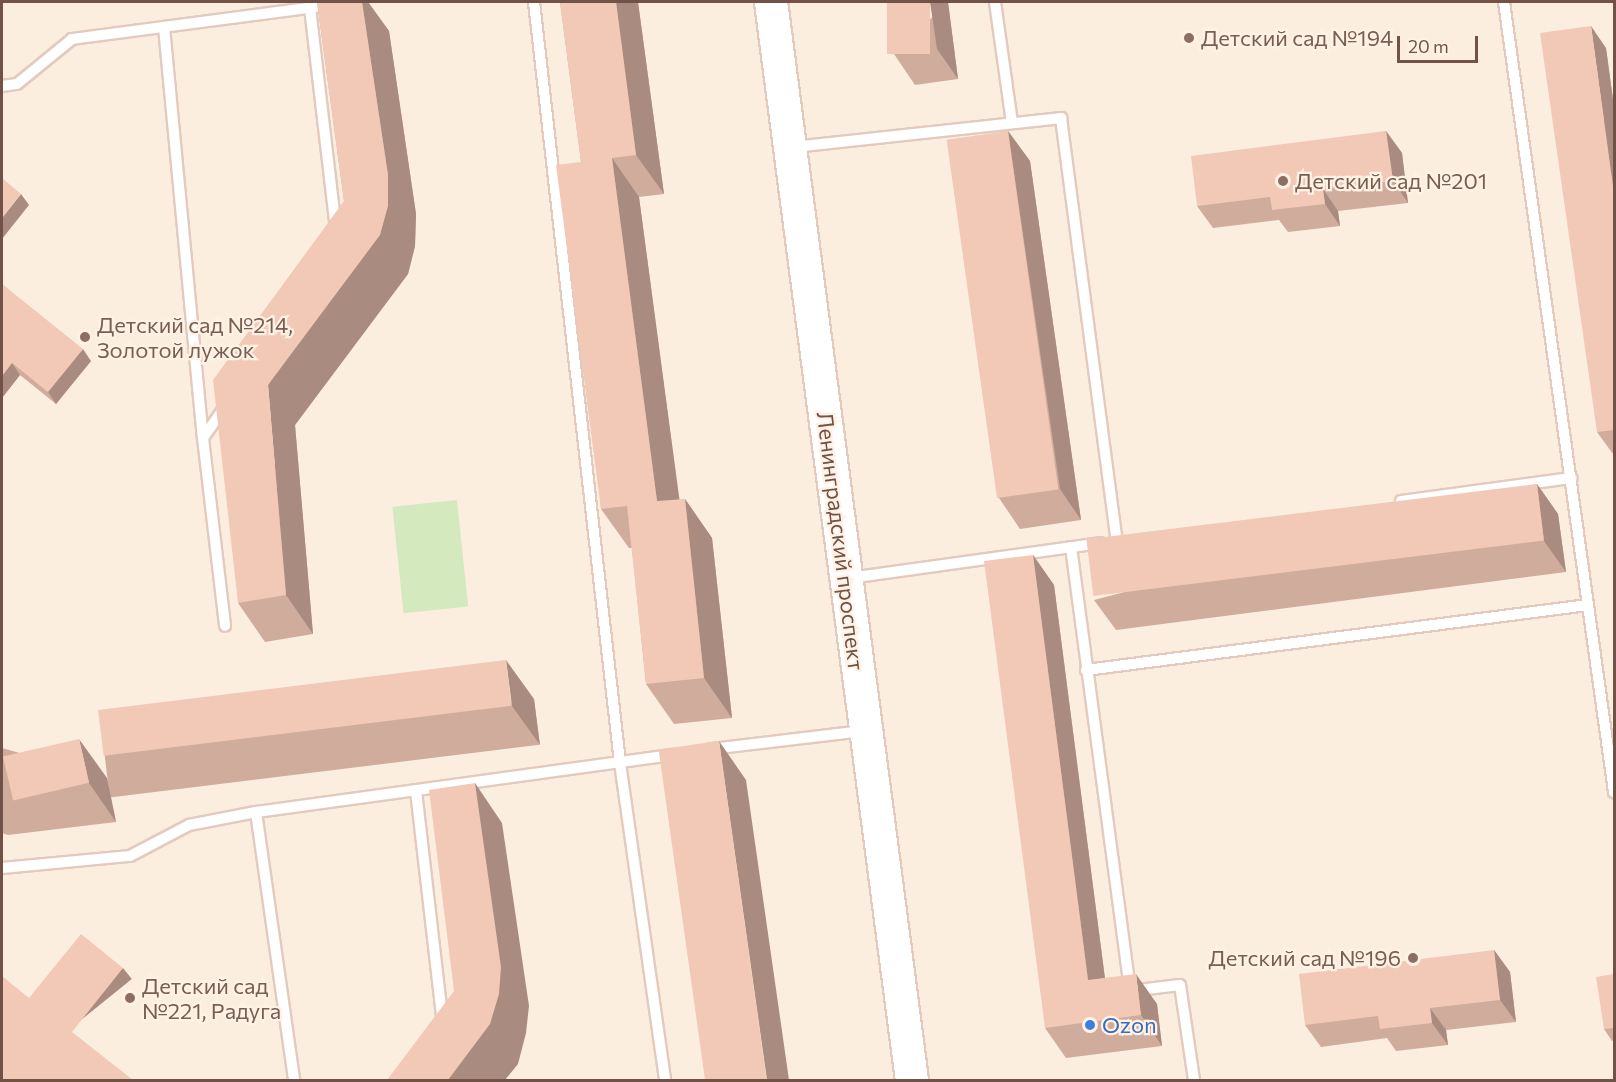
<!DOCTYPE html>
<meta charset="utf-8">
<style>
body{margin:0}
#map{position:relative;width:1616px;height:1082px;overflow:hidden;background:#fceedf;font-family:Commissioner,sans-serif}
div>[style]{position:absolute}
.green>*{inset:0;background:#d4e9be;transform-origin:0 0}
.roads{filter:drop-shadow(2px 0 #e2cbbe) drop-shadow(-2px 0 #e2cbbe) drop-shadow(0 2px #e2cbbe) drop-shadow(0 -2px #e2cbbe)}
.service>*{height:10px;margin:-5px;padding:0 5px;transform-origin:5px;border-radius:5px;background:#fff}
.secondary>*{height:32px;margin:-16px;padding:0 16px;transform-origin:16px;border-radius:16px;background:#fff}
.wall>*{inset:0;background:#d0ac9d;transform-origin:0 0}
.shaded-wall>*{inset:0;background:#a98c7f;transform-origin:0 0}
.building>*{inset:0;background:#f2c8b6;transform-origin:0 0}
.dots>*{width:16px;height:16px;translate:-50% -50%;box-sizing:border-box;border:3px solid #fff2e5;border-radius:50%}
span{translate:-50% -50%;white-space:nowrap;text-align:center;line-height:1.15;-webkit-text-stroke:4.5px #fff2e5;paint-order:stroke}
.education-label{font-size:22px;color:#785e54}
.left{translate:0 -50%;text-align:left}
.right{translate:-100% -50%;text-align:right}
.street-label{font-size:22px;color:#725247}
.shop-label{font-size:22px;color:#366cbe}
.frame{position:absolute;inset:0;border:3px solid #725247;pointer-events:none}
.scale{position:absolute;left:1397px;top:36px;width:81px;height:27px;box-sizing:border-box;border:3px solid #725247;border-top:0;padding-left:8px;font-size:18px;line-height:21px;white-space:nowrap;color:#725247;-webkit-text-stroke:4px #fff2e5;paint-order:stroke}
</style>
<div id="map">
<div class="green">
<i style="left:457px;top:500px;width:107px;height:65px;rotate:84deg"></i>
</div>
<div class="roads">
<div class="service">
<i style="left:534px;top:2px;width:766px;rotate:83.55deg"></i>
<i style="left:620px;top:763px;width:320px;rotate:81.9deg"></i>
<i style="left:995px;top:2px;width:122px;rotate:82deg"></i>
<i style="left:1504px;top:2px;width:798px;rotate:82.07deg"></i>
<i style="left:310px;top:8px;width:222px;rotate:83.3deg"></i>
<i style="left:164px;top:27px;width:413px;rotate:84.6deg"></i>
<i style="left:203px;top:438px;width:189px;rotate:83.3deg"></i>
<i style="left:2px;top:86px;width:15px;rotate:-8deg"></i>
<i style="left:17px;top:84px;width:71px;rotate:-39.3deg"></i>
<i style="left:72px;top:39px;width:246px;rotate:-7.5deg"></i>
<i style="left:794px;top:147px;width:269px;rotate:-6.2deg"></i>
<i style="left:1061px;top:118px;width:427px;rotate:82.5deg"></i>
<i style="left:203px;top:438px;width:39px;rotate:-55deg"></i>
<i style="left:1401px;top:501px;width:172px;rotate:-7.7deg"></i>
<i style="left:1071px;top:547px;width:448px;rotate:82.4deg"></i>
<i style="left:1130px;top:991px;width:50px;rotate:-6.8deg"></i>
<i style="left:1180px;top:985px;width:96px;rotate:81.6deg"></i>
<i style="left:849px;top:578px;width:254px;rotate:-7.9deg"></i>
<i style="left:1086px;top:670px;width:506px;rotate:-7.38deg"></i>
<i style="left:711px;top:749px;width:152px;rotate:-6.8deg"></i>
<i style="left:416px;top:791px;width:234px;rotate:83.4deg"></i>
<i style="left:256px;top:812px;width:271px;rotate:81.9deg"></i>
<i style="left:2px;top:868px;width:129px;rotate:-5.4deg"></i>
<i style="left:130px;top:856px;width:67px;rotate:-27.7deg"></i>
<i style="left:189px;top:825px;width:68px;rotate:-11deg"></i>
<i style="left:256px;top:812px;width:420px;rotate:-7.8deg"></i>
</div>
<div class="secondary">
<i style="left:771px;top:2px;width:1087px;rotate:82.55deg"></i>
</div>
</div>
<div class="wall">
<i style="clip-path:polygon(317px 2px,368px 2px,389px 31px,416px 214px,415px 246px,408px 274px,295px 425px,313px 634px,265px 642px,238px 603px,344px 201px)"></i>
<i style="clip-path:polygon(560px 2px,638px 2px,664px 194px,639px 197px,679px 500px,685px 499px,712px 538px,732px 718px,674px 724px,646px 684px,632px 548px,629px 548px,601px 509px,581px 162px)"></i>
<i style="clip-path:polygon(948px 2px,958px 79px,915px 85px,894px 54px)"></i>
<i style="clip-path:polygon(1606px 48px,1614px 107px,1614px 454px,1613px 454px,1597px 432px)"></i>
<i style="clip-path:polygon(1008px 131px,1030px 161px,1081px 520px,1020px 529px,999px 498px)"></i>
<i style="clip-path:polygon(1386px 131px,1402px 153px,1408px 203px,1338px 211px,1340px 226px,1288px 232px,1279px 220px,1213px 228px,1197px 206px)"></i>
<i style="clip-path:polygon(2px 284px,91px 361px,56px 404px,20px 375px,2px 398px)"></i>
<i style="clip-path:polygon(1537px 484px,1558px 514px,1566px 572px,1116px 630px,1094px 600px)"></i>
<i style="clip-path:polygon(1033px 555px,1054px 585px,1105px 978px,1157px 1004px,1162px 1046px,1066px 1058px,1045px 1028px)"></i>
<i style="left:534px;top:699px;width:46px;height:433px;rotate:83deg"></i>
<i style="clip-path:polygon(2px 748px,107px 778px,116px 822px,8px 835px,2px 833px)"></i>
<i style="clip-path:polygon(1494px 950px,1510px 972px,1516px 1022px,1446px 1030px,1448px 1045px,1396px 1051px,1387px 1038px,1321px 1047px,1305px 1025px)"></i>
<i style="clip-path:polygon(1614px 974px,1614px 1040px,1612px 1041px,1604px 1029px)"></i>
</div>
<div class="shaded-wall">
<i style="clip-path:polygon(362px 2px,368px 2px,389px 31px,416px 214px,415px 246px,408px 274px,295px 425px,313px 634px,286px 595px,268px 385px,388px 175px)"></i>
<i style="clip-path:polygon(616px 2px,638px 2px,664px 194px,636px 155px)"></i>
<i style="clip-path:polygon(930px 2px,948px 2px,958px 79px,937px 49px)"></i>
<i style="clip-path:polygon(1591px 26px,1606px 48px,1614px 107px,1614px 194px)"></i>
<i style="clip-path:polygon(2px 35px,3px 57px,2px 54px)"></i>
<i style="clip-path:polygon(1008px 131px,1030px 161px,1081px 520px,1060px 489px)"></i>
<i style="clip-path:polygon(1386px 131px,1402px 153px,1408px 203px,1393px 181px)"></i>
<i style="clip-path:polygon(612px 158px,639px 197px,685px 541px,657px 501px)"></i>
<i style="clip-path:polygon(1323px 189px,1338px 211px,1340px 226px,1325px 204px)"></i>
<i style="clip-path:polygon(21px 194px,29px 205px,2px 239px,2px 218px)"></i>
<i style="clip-path:polygon(83px 349px,91px 361px,56px 404px,48px 392px)"></i>
<i style="clip-path:polygon(12px 363px,20px 375px,2px 398px,2px 376px)"></i>
<i style="clip-path:polygon(1537px 484px,1558px 514px,1566px 572px,1544px 541px)"></i>
<i style="clip-path:polygon(685px 499px,712px 538px,732px 718px,704px 678px)"></i>
<i style="clip-path:polygon(1033px 555px,1054px 585px,1109px 1010px,1088px 980px)"></i>
<i style="clip-path:polygon(506px 660px,534px 699px,540px 745px,512px 706px)"></i>
<i style="clip-path:polygon(79px 739px,107px 778px,116px 822px,89px 783px)"></i>
<i style="clip-path:polygon(719px 741px,746px 780px,789px 1080px,767px 1080px)"></i>
<i style="clip-path:polygon(475px 783px,502px 823px,529px 1006px,526px 1033px,518px 1064px,505px 1080px,448px 1080px)"></i>
<i style="clip-path:polygon(1494px 950px,1510px 972px,1516px 1022px,1500px 1000px)"></i>
<i style="left:123px;top:968px;width:14px;height:82px;rotate:51deg"></i>
<i style="clip-path:polygon(1136px 974px,1157px 1004px,1162px 1046px,1141px 1015px)"></i>
<i style="clip-path:polygon(1430px 1008px,1446px 1030px,1448px 1045px,1432px 1023px)"></i>
</div>
<div class="building">
<i style="clip-path:polygon(317px 2px,362px 2px,388px 175px,388px 206px,380px 235px,268px 385px,286px 595px,238px 603px,213px 380px,344px 201px)"></i>
<i style="clip-path:polygon(560px 2px,616px 2px,636px 155px,612px 158px,657px 501px,685px 499px,704px 678px,646px 684px,627px 506px,601px 509px,556px 165px,581px 162px)"></i>
<i style="left:887px;top:2px;width:43px;height:52px"></i>
<i style="clip-path:polygon(1591px 26px,1614px 194px,1614px 430px,1597px 432px,1540px 33px)"></i>
<i style="left:1008px;top:131px;width:362px;height:62px;rotate:82deg"></i>
<i style="clip-path:polygon(1386px 131px,1393px 181px,1323px 189px,1325px 204px,1272px 210px,1270px 197px,1197px 206px,1191px 156px)"></i>
<i style="clip-path:polygon(2px 178px,21px 194px,2px 218px)"></i>
<i style="clip-path:polygon(2px 284px,83px 349px,48px 392px,12px 363px,2px 376px)"></i>
<i style="left:1537px;top:484px;width:57px;height:454px;rotate:83deg"></i>
<i style="clip-path:polygon(1033px 555px,1088px 980px,1136px 974px,1141px 1015px,1045px 1028px,984px 561px)"></i>
<i style="left:506px;top:660px;width:46px;height:411px;rotate:83deg"></i>
<i style="left:79px;top:739px;width:45px;height:78px;rotate:77deg"></i>
<i style="left:719px;top:741px;width:342px;height:61px;rotate:82deg"></i>
<i style="clip-path:polygon(475px 783px,501px 967px,499px 994px,490px 1024px,448px 1080px,387px 1080px,454px 991px,429px 790px)"></i>
<i style="clip-path:polygon(81px 934px,123px 968px,72px 1032px,133px 1080px,36px 1080px,34px 1079px,33px 1080px,2px 1080px,2px 976px,29px 998px)"></i>
<i style="clip-path:polygon(1494px 950px,1500px 1000px,1430px 1008px,1432px 1023px,1380px 1029px,1378px 1016px,1305px 1025px,1299px 974px)"></i>
<i style="clip-path:polygon(1614px 974px,1614px 1028px,1604px 1029px,1596px 977px)"></i>
</div>
<div class="dots">
<i style="left:1189px;top:38px;background:#8d6e63"></i>
<i style="left:1283px;top:181px;background:#8d6e63"></i>
<i style="left:85px;top:337px;background:#8d6e63"></i>
<i style="left:1413px;top:958px;background:#8d6e63"></i>
<i style="left:130px;top:998px;background:#8d6e63"></i>
<i style="left:1090px;top:1025px;background:#3f7fe0"></i>
</div>
<div class="education-label">
<span class="left" style="left:1201px;top:38px">Детский сад №194</span>
<span class="left" style="left:1295px;top:181px">Детский сад №201</span>
<span class="left" style="left:97px;top:337px">Детский сад №214,<br>Золотой лужок</span>
<span class="right" style="left:1401px;top:958px">Детский сад №196</span>
<span class="left" style="left:142px;top:998px">Детский сад<br>№221, Радуга</span>
</div>
<div class="street-label">
<span style="left:841px;top:541px;rotate:83deg">Ленинградский проспект</span>
</div>
<div class="shop-label">
<span class="left" style="left:1102px;top:1025px">Ozon</span>
</div>
<div class="frame"></div>
<div class="scale">20 m</div>
</div>
